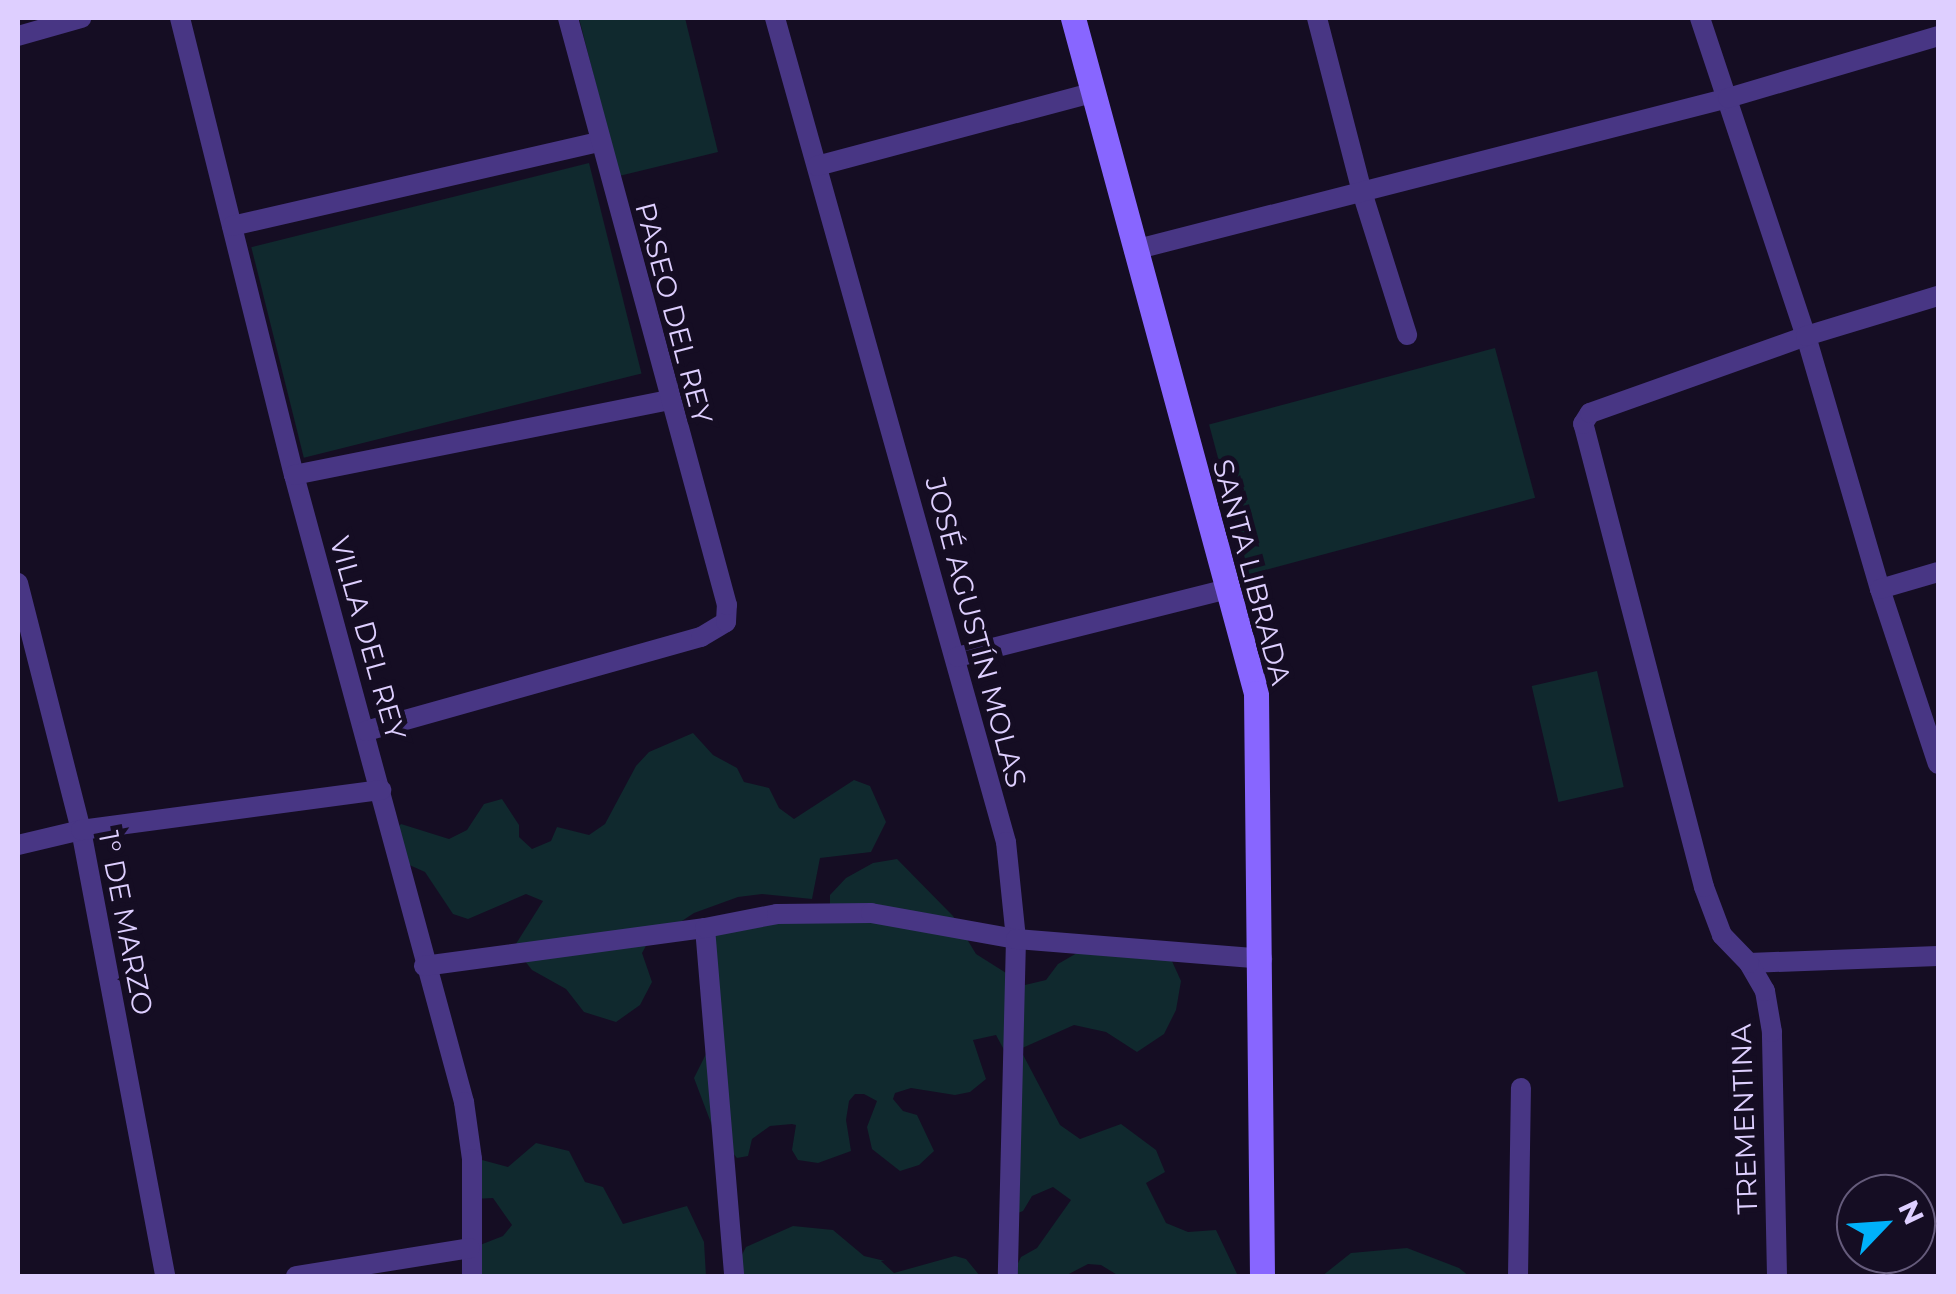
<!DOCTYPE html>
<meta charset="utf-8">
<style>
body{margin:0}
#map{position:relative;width:1956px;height:1294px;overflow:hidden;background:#150d23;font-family:Montserrat,sans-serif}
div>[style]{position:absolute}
.green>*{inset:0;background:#10292e;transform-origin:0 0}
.street>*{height:20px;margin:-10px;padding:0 10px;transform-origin:10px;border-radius:10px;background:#483684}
.secondary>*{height:25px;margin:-12.5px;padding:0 12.5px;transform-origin:12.5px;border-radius:12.5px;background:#86f}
span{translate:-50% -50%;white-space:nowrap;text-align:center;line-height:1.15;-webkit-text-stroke:10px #150d23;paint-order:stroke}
.street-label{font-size:28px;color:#decfff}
.frame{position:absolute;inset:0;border:20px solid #decfff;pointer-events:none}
.north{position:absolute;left:1836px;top:1174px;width:100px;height:100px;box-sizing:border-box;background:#150d23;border:2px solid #655b7b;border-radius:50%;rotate:65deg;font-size:28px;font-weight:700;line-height:40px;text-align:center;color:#decfff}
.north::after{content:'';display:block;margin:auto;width:35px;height:45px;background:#00b1fa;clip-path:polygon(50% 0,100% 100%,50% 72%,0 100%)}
</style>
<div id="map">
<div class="green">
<i style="clip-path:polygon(579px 18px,685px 18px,718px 152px,619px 176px)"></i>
<i style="left:589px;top:163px;width:217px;height:348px;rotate:76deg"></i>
<i style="left:1495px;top:348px;width:155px;height:296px;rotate:75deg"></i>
<i style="left:1597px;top:671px;width:119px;height:67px;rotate:77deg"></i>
<i style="clip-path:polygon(693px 733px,713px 755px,737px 768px,744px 782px,769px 788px,779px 808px,794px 819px,854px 780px,870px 786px,886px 822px,871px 852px,820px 858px,812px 899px,762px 894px,738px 897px,694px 913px,647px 944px,642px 953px,652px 982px,640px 1005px,616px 1022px,584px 1012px,566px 989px,532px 970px,514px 947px,543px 901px,526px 894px,468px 919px,453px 914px,425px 872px,405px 863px,392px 834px,401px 824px,449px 839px,467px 830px,484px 804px,502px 799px,519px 825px,519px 837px,532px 849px,551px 841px,557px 827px,589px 835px,605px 824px,636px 766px,649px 752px)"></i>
<i style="clip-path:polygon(897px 859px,953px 916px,976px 954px,1025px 985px,1046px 980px,1058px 964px,1089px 946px,1171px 959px,1181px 981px,1176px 1010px,1164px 1034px,1137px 1052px,1106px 1032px,1074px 1025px,1020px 1049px,1060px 1125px,1080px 1139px,1121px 1124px,1156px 1150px,1165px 1172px,1146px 1183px,1166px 1223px,1188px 1232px,1216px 1230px,1238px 1276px,1119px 1276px,1101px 1265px,1088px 1264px,1065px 1276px,1012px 1276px,1021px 1257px,1037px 1248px,1071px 1200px,1053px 1187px,1032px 1196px,1023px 1211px,1010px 1216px,1010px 1061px,996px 1035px,973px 1040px,986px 1079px,970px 1092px,955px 1095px,911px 1088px,895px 1093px,893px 1099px,903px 1111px,917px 1115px,934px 1151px,919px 1165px,900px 1171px,872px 1149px,867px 1127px,877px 1101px,864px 1094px,855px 1094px,849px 1101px,846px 1120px,851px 1151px,818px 1163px,798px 1160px,792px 1150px,796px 1125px,792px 1124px,770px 1126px,752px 1139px,748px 1156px,737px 1158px,714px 1131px,694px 1078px,707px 1052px,715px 932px,830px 909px,830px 895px,846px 878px,873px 863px)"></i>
<i style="clip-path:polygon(536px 1143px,569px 1151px,585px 1182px,603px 1187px,623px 1224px,687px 1206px,704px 1242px,706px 1276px,480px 1276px,480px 1245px,503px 1236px,512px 1225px,493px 1198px,474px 1199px,474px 1167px,482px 1160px,508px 1167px)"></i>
<i style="clip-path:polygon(793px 1226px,833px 1230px,864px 1256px,885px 1261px,881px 1261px,894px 1273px,955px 1256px,966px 1259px,980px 1276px,731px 1276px,746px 1247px)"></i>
<i style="clip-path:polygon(1407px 1248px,1459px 1268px,1469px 1276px,1322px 1276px,1351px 1253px)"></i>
</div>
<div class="street">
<i style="left:180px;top:18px;width:471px;rotate:76deg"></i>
<i style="left:294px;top:475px;width:650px;rotate:74.83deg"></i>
<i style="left:464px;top:1102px;width:58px;rotate:82deg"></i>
<i style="left:472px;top:1159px;width:117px;rotate:90deg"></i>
<i style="left:775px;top:18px;width:856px;rotate:74.34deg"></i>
<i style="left:1006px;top:842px;width:98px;rotate:84.1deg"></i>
<i style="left:1016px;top:939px;width:337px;rotate:91.4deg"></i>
<i style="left:1317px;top:18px;width:180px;rotate:75.5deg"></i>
<i style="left:1362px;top:192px;width:150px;rotate:72.5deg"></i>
<i style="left:1700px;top:18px;width:335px;rotate:71.6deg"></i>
<i style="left:1806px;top:336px;width:264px;rotate:73.7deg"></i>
<i style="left:1880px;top:589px;width:184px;rotate:71.7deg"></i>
<i style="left:18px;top:36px;width:66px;rotate:-15.9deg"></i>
<i style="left:817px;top:166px;width:285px;rotate:-14.9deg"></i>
<i style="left:232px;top:226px;width:376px;rotate:-12.9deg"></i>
<i style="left:1134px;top:250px;width:613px;rotate:-14.35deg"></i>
<i style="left:1728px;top:98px;width:219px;rotate:-16.4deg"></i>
<i style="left:294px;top:475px;width:382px;rotate:-11.3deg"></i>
<i style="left:18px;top:583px;width:255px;rotate:75.7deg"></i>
<i style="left:81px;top:830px;width:454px;rotate:79.3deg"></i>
<i style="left:1880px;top:589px;width:60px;rotate:-16.3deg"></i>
<i style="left:957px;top:657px;width:278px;rotate:-14.1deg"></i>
<i style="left:366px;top:731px;width:348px;rotate:-15.7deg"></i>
<i style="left:701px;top:637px;width:29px;rotate:-31deg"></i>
<i style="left:726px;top:622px;width:17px;rotate:-87deg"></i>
<i style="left:727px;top:605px;width:608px;rotate:-105.16deg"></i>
<i style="left:18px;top:845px;width:65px;rotate:-13.4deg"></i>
<i style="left:81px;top:830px;width:303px;rotate:-7.6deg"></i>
<i style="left:705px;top:928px;width:349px;rotate:85.2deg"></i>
<i style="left:1749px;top:963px;width:189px;rotate:-2.1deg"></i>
<i style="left:424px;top:966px;width:284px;rotate:-7.7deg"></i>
<i style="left:705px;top:928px;width:73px;rotate:-11deg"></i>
<i style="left:777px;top:914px;width:94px;rotate:-0.6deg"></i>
<i style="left:871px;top:913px;width:147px;rotate:10.2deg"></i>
<i style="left:1016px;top:939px;width:247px;rotate:4.6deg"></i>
<i style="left:296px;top:1276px;width:176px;rotate:-9.1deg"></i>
<i style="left:1518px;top:1276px;width:188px;rotate:-89.1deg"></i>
<i style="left:1777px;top:1276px;width:244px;rotate:-91.2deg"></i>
<i style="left:1772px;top:1032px;width:42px;rotate:-99.7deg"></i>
<i style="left:1765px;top:991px;width:32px;rotate:-120deg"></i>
<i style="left:1749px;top:963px;width:39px;rotate:-134deg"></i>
<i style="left:1722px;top:935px;width:51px;rotate:-110.6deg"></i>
<i style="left:1704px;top:887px;width:479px;rotate:-104.6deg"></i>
<i style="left:1583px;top:424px;width:13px;rotate:-58deg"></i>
<i style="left:1590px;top:413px;width:229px;rotate:-19.6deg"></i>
<i style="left:1806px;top:336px;width:138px;rotate:-16.9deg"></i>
</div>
<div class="secondary">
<i style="left:1073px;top:18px;width:699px;rotate:74.83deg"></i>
<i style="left:1256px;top:693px;width:583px;rotate:89.41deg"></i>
</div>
<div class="street-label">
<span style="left:674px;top:313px;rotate:75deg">PASEO DEL REY</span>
<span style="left:1252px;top:572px;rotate:75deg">SANTA LIBRADA</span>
<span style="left:976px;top:632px;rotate:75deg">JOSÉ AGUSTÍN MOLAS</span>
<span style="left:368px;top:638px;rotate:74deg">VILLA DEL REY</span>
<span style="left:126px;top:923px;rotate:79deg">1° DE MARZO</span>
<span style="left:1744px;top:1119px;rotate:-92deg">TREMENTINA</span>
</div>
<div class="frame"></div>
<div class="north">N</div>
</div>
